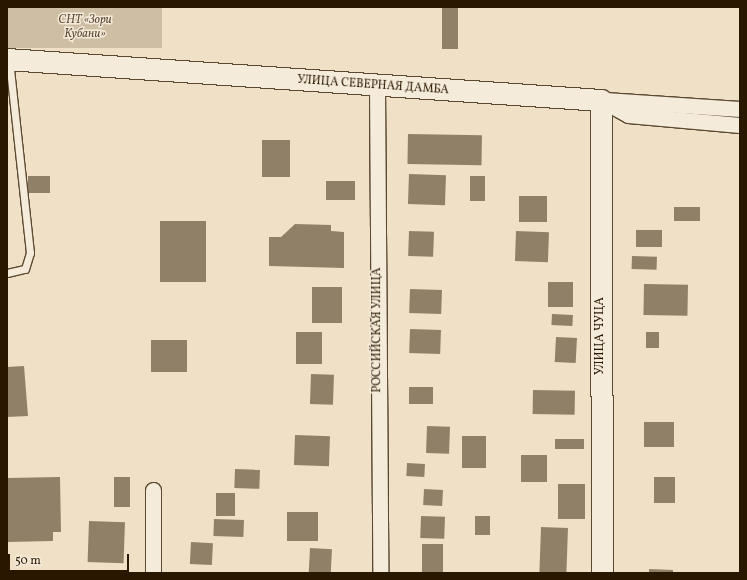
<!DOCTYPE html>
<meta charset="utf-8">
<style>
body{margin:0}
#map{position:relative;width:747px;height:580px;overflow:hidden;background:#efe0c6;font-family:Vollkorn,serif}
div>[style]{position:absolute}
.green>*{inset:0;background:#cebea4;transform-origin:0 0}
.building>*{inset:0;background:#908067;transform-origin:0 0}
.roads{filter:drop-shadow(1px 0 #5b4932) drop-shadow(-1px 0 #5b4932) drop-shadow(0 1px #5b4932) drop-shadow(0 -1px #5b4932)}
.lane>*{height:7px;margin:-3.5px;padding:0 3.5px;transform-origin:3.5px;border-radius:3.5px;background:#f5ebda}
.street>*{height:15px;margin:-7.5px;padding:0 7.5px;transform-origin:7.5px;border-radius:7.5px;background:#f5ebda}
.secondary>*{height:21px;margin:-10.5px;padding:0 10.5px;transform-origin:10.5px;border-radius:10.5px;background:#f5ebda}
span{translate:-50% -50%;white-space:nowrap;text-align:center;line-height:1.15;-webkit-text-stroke:3px #f5ebda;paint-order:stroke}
.park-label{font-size:12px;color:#5b4931;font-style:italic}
.street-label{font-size:12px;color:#2a1700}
.frame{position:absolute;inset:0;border:8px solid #2a1700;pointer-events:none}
.scale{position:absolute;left:8px;top:554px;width:121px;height:18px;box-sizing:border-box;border:2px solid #2a1700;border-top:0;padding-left:5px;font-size:12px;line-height:14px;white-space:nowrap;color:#2a1700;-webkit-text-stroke:3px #f5ebda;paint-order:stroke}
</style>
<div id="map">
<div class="green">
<i style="left:7px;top:7px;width:155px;height:41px"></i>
</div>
<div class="building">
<i style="left:442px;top:7px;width:16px;height:42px"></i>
<i style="left:408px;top:134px;width:74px;height:30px;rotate:1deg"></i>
<i style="left:262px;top:140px;width:28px;height:37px"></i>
<i style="left:409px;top:174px;width:37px;height:30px;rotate:2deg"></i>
<i style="left:28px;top:176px;width:22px;height:17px"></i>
<i style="left:470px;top:176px;width:15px;height:25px"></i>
<i style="left:326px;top:181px;width:29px;height:19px"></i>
<i style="left:519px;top:196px;width:28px;height:26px"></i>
<i style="left:674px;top:207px;width:26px;height:14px"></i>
<i style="left:160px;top:221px;width:46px;height:61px"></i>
<i style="clip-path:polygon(295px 224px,331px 225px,331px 231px,344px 232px,344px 268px,269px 266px,269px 237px,281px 237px)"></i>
<i style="left:636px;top:230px;width:26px;height:17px"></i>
<i style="left:409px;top:231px;width:25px;height:25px;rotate:2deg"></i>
<i style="left:516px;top:231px;width:33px;height:30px;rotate:2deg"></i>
<i style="left:632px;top:256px;width:25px;height:13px;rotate:2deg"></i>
<i style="left:548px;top:282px;width:25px;height:25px"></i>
<i style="left:644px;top:284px;width:44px;height:31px;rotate:1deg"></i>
<i style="left:312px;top:287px;width:30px;height:36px"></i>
<i style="left:410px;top:289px;width:32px;height:24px;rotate:2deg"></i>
<i style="left:552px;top:314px;width:21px;height:11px;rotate:3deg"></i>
<i style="left:410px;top:329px;width:31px;height:24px;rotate:2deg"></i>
<i style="left:296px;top:332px;width:26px;height:32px"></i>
<i style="left:646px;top:332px;width:13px;height:16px"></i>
<i style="left:556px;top:337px;width:21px;height:25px;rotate:3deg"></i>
<i style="left:151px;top:340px;width:36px;height:32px"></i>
<i style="clip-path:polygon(24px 366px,28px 416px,7px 417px,7px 367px)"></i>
<i style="left:311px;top:374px;width:23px;height:30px;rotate:2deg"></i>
<i style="left:409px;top:387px;width:24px;height:17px"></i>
<i style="left:533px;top:390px;width:42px;height:24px;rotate:1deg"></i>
<i style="left:644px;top:422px;width:30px;height:25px"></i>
<i style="left:427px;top:426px;width:23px;height:27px;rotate:2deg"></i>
<i style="left:295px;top:435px;width:35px;height:30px;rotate:2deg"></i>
<i style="left:462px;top:436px;width:24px;height:32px"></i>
<i style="left:555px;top:439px;width:29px;height:10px"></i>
<i style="left:521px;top:455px;width:26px;height:27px"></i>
<i style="left:407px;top:463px;width:18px;height:13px;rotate:3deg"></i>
<i style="left:235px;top:469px;width:25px;height:19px;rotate:2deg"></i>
<i style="clip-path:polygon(60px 477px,61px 532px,53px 532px,53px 541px,7px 542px,7px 478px)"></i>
<i style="left:114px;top:477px;width:16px;height:30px"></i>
<i style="left:654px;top:477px;width:21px;height:26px"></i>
<i style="left:558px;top:484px;width:27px;height:35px"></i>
<i style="left:424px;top:489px;width:19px;height:16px;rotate:3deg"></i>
<i style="left:216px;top:493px;width:19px;height:23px"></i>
<i style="left:287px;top:512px;width:31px;height:29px"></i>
<i style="left:421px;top:516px;width:24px;height:22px;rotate:2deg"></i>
<i style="left:475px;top:516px;width:15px;height:19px"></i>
<i style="left:214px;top:519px;width:30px;height:17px;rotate:2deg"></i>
<i style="left:89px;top:521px;width:36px;height:41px;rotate:2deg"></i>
<i style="left:541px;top:527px;width:27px;height:45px;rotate:2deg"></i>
<i style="left:191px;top:542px;width:22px;height:22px;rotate:3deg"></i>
<i style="left:422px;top:544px;width:21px;height:29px"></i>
<i style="left:310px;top:548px;width:22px;height:25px;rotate:3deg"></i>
<i style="clip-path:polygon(649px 569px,673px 570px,673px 573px,649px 573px)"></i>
</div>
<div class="roads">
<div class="lane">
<i style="left:7px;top:273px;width:18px;rotate:-13deg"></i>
<i style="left:25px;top:269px;width:17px;rotate:-73deg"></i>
<i style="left:30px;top:253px;width:193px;rotate:-96.2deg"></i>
</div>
<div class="street">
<i style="left:377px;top:86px;width:487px;rotate:89.6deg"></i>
<i style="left:601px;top:100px;width:31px;rotate:29deg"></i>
<i style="left:628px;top:115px;width:112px;rotate:5.1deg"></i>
<i style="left:605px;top:100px;width:135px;rotate:3.8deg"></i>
<i style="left:153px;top:490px;width:83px;rotate:90deg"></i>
</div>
<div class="secondary">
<i style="left:7px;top:59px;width:595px;rotate:3.95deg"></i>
<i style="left:601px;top:100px;width:473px;rotate:89.9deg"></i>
</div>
</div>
<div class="park-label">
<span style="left:85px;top:28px">СНТ «Зори<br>Кубани»</span>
</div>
<div class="street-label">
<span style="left:373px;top:86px;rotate:4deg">УЛИЦА СЕВЕРНАЯ ДАМБА</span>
<span style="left:378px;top:330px;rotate:-90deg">РОССИЙСКАЯ УЛИЦА</span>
<span style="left:601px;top:336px;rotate:-90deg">УЛИЦА ЧУЦА</span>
</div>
<div class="frame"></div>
<div class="scale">50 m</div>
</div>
